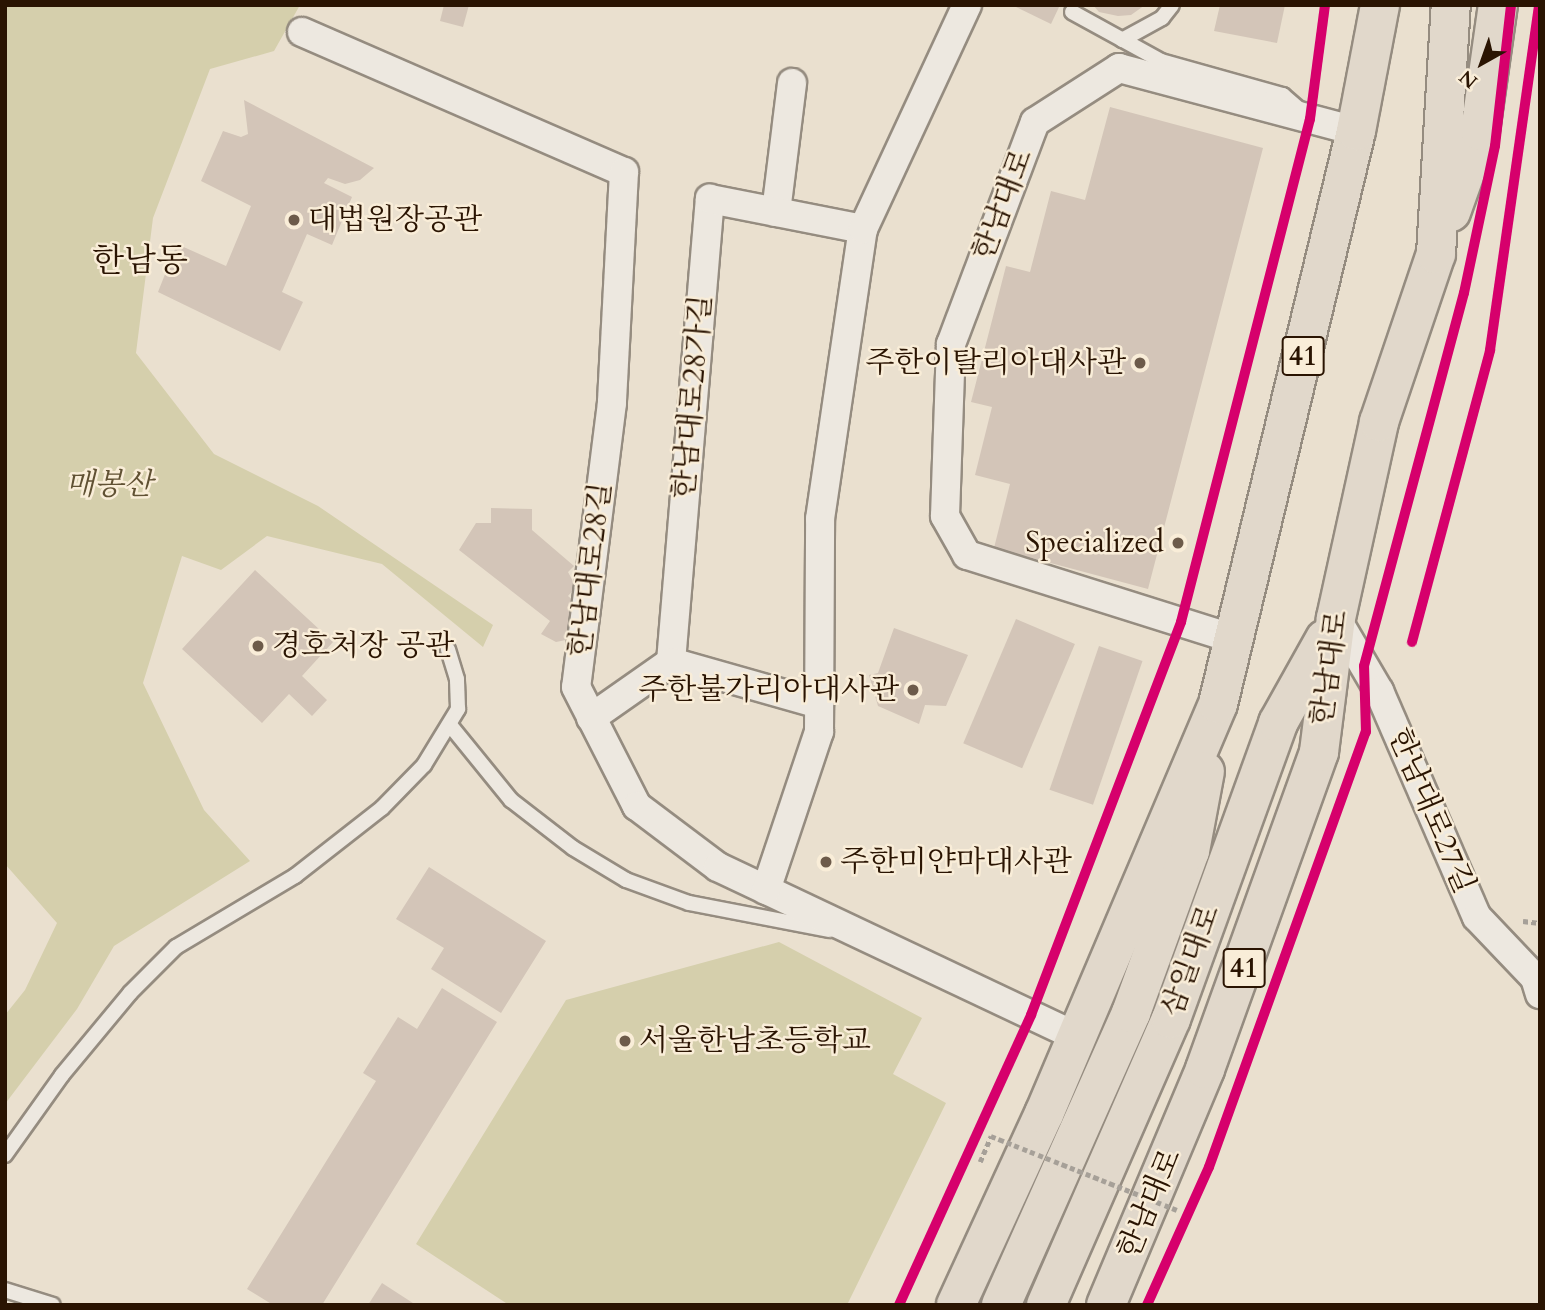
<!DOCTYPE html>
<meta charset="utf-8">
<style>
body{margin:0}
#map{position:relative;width:1545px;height:1310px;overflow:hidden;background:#eae0cf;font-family:Cardo,"Noto Serif KR",serif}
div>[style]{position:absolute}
.green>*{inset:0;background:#d5cfac}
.building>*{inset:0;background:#d3c5b8;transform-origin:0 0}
.path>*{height:4.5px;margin-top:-2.25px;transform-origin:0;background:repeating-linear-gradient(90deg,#a6a098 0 5px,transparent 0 8.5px)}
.roads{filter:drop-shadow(2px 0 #958c80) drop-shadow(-2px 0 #958c80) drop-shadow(0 2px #958c80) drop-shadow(0 -2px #958c80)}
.service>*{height:14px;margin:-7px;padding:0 7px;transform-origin:7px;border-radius:7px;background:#ede8e0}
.minor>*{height:28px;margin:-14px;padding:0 14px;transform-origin:14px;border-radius:14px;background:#ede8e0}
.primary>*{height:38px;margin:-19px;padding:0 19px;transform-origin:19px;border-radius:19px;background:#e1d8cb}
.path-bridge>*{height:4.5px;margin-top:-2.25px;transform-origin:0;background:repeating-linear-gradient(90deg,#a6a098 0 5px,transparent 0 8.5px)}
.cycleway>*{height:10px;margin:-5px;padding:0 5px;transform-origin:5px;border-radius:5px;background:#d6006c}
.dots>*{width:19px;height:19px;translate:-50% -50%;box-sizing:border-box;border:4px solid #f9edd8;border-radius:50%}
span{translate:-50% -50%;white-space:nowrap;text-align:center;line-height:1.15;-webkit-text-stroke:5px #f9edd8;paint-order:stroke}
.shield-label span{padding:2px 5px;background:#f9edd8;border:2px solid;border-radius:5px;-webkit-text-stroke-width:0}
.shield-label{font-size:28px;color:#2a1402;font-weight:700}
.street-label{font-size:30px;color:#2a1402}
.poi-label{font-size:30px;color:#2a1402}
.left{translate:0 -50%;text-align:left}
.right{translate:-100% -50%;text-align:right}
.park-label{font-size:30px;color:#605133;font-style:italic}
.quarter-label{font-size:33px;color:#2a1402}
.frame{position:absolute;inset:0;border:7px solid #2a1402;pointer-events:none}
.north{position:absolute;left:1447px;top:28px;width:70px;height:70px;-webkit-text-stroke:5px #f9edd8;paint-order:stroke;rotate:220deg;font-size:19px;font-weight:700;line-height:28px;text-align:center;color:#2a1402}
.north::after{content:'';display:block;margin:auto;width:24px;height:32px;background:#2a1402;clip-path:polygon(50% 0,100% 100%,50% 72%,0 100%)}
</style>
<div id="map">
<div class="green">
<i style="clip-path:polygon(5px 5px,300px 5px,274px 51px,210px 69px,153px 218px,136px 353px,214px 454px,318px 506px,493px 625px,483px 647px,382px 564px,267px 536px,221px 570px,182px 556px,143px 683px,204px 810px,250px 861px,114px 946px,77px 1009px,5px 1104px,5px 1015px,25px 990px,57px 923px,5px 864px)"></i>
<i style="clip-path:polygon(779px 942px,922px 1018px,893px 1074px,946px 1103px,847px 1305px,509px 1305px,416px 1244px,566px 1000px)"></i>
</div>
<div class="building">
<i style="clip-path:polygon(444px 5px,469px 5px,463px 27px,440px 21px)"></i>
<i style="clip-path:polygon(1012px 5px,1060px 5px,1051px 24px)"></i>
<i style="clip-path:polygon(1093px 5px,1145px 5px,1131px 15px,1118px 16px,1099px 12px)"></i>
<i style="clip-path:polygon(1220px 5px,1285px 5px,1277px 43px,1214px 31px)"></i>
<i style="clip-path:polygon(244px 100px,374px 168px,360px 180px,345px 184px,328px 178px,324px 183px,352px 197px,332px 245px,307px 234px,282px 292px,303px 302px,280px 351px,158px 292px,177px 244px,226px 266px,251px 206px,201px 181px,223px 131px,241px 137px,248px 134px)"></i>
<i style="clip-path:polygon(1110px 107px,1263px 148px,1148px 589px,994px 548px,1010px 484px,975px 475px,992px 407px,971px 402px,1006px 266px,1030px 272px,1051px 191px,1085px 200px)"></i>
<i style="clip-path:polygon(491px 508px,532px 509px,532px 530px,574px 566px,568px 572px,576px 587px,568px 596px,582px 608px,566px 640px,556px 642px,541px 634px,550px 621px,459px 550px,476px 523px,491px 523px)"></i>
<i style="clip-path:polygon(255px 570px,333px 642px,302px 676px,327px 700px,312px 716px,289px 694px,262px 723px,182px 649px)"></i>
<i style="left:1016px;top:619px;width:64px;height:135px;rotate:23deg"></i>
<i style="clip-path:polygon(894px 628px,968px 655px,946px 706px,925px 705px,919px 724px,878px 706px,869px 675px,878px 673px)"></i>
<i style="left:1099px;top:646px;width:46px;height:152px;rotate:19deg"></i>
<i style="clip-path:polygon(429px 867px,546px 941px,501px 1013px,431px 969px,444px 948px,396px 919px)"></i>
<i style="clip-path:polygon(442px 988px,497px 1022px,322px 1305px,273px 1305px,247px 1289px,376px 1081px,363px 1073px,398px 1017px,417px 1029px)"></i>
<i style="clip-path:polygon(382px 1283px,416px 1305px,368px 1305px)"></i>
</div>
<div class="path">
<i style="left:1412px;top:642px;width:302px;rotate:-75deg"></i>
<i style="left:1490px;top:350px;width:348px;rotate:-81.9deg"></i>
<i style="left:1523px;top:921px;width:17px;rotate:7deg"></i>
<i style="left:980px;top:1162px;width:28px;rotate:-67deg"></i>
</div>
<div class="roads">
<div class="service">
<i style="left:1072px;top:12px;width:102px;rotate:28.8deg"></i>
<i style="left:1161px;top:61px;width:127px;rotate:15.6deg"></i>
<i style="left:1283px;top:95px;width:21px;rotate:41deg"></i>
<i style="left:1122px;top:40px;width:46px;rotate:-28.8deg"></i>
<i style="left:1162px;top:18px;width:16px;rotate:-52deg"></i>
<i style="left:450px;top:725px;width:97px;rotate:50.9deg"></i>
<i style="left:511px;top:800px;width:78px;rotate:37.7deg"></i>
<i style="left:573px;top:848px;width:62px;rotate:31.1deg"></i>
<i style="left:626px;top:880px;width:67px;rotate:20.1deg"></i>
<i style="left:689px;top:903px;width:143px;rotate:10.9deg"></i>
<i style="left:5px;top:1155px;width:98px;rotate:-54.5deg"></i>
<i style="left:62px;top:1075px;width:107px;rotate:-50.3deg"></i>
<i style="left:130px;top:993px;width:65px;rotate:-45deg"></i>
<i style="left:176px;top:947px;width:139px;rotate:-30.8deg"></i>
<i style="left:295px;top:876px;width:110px;rotate:-38deg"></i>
<i style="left:382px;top:808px;width:60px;rotate:-45.7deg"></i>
<i style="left:424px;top:765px;width:66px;rotate:-58.7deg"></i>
<i style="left:458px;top:709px;width:30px;rotate:-92deg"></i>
<i style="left:457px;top:679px;width:31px;rotate:-107deg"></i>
<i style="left:5px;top:1290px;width:50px;rotate:17.4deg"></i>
</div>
<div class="minor">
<i style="left:302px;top:32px;width:351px;rotate:23.5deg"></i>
<i style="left:624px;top:172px;width:231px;rotate:93deg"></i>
<i style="left:612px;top:403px;width:286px;rotate:97.2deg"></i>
<i style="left:576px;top:687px;width:134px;rotate:62.9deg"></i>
<i style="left:637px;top:806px;width:101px;rotate:37deg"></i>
<i style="left:718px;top:867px;width:397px;rotate:25.3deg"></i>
<i style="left:776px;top:212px;width:130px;rotate:-82.9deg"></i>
<i style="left:1336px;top:618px;width:85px;rotate:59.5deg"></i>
<i style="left:1379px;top:691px;width:246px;rotate:66.6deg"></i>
<i style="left:1477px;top:917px;width:84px;rotate:46.4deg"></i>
<i style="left:1535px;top:978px;width:17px;rotate:73deg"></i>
<i style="left:1234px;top:639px;width:280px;rotate:-162.5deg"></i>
<i style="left:967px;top:555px;width:45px;rotate:-119.4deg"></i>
<i style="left:945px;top:516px;width:172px;rotate:-88deg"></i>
<i style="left:951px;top:344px;width:237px;rotate:-69.3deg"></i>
<i style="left:1035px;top:122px;width:100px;rotate:-32.7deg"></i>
<i style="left:1119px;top:68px;width:245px;rotate:14.9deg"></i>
<i style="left:671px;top:662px;width:465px;rotate:-85.2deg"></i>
<i style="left:710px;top:199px;width:156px;rotate:11.1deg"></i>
<i style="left:591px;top:718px;width:98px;rotate:-35deg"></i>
<i style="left:671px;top:662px;width:154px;rotate:15.8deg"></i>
<i style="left:766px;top:890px;width:167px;rotate:-71.5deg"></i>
<i style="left:819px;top:732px;width:213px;rotate:-89.7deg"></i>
<i style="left:820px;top:519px;width:293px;rotate:-81.6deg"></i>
<i style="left:863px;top:229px;width:247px;rotate:-65.1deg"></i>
</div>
<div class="primary">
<i style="left:1451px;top:212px;width:86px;rotate:-70.3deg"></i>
<i style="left:1480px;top:131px;width:127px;rotate:-81.9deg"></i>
<i style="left:956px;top:1305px;width:210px;rotate:-65.3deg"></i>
<i style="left:1044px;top:1114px;width:445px;rotate:-67deg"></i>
<i style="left:1218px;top:704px;width:589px;rotate:-76.46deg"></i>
<i style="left:1356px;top:131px;width:128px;rotate:-79.2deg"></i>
<i style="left:1001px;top:1305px;width:320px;rotate:-66deg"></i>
<i style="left:1131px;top:1013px;width:172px;rotate:-70deg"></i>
<i style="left:1190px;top:851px;width:81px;rotate:-79.4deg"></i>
<i style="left:1046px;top:1305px;width:312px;rotate:-66.4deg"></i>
<i style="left:1171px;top:1019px;width:315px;rotate:-70.1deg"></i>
<i style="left:1278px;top:723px;width:96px;rotate:-60.8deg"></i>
<i style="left:1106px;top:1305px;width:256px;rotate:-67.2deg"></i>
<i style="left:1205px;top:1069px;width:337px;rotate:-70.2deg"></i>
<i style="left:1319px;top:752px;width:135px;rotate:-82.8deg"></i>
<i style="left:1336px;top:618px;width:201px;rotate:-77.6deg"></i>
<i style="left:1379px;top:422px;width:177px;rotate:-71.3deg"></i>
<i style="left:1436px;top:254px;width:249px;rotate:-86.6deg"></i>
</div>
</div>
<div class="path-bridge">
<i style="left:991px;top:1136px;width:202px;rotate:21.7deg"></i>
</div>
<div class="cycleway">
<i style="left:1412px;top:642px;width:302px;rotate:-75deg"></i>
<i style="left:1490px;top:350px;width:348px;rotate:-81.9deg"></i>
<i style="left:899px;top:1305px;width:319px;rotate:-65.5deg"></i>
<i style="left:1031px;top:1015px;width:421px;rotate:-69.1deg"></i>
<i style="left:1181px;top:622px;width:519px;rotate:-75.62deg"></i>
<i style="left:1310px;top:119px;width:115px;rotate:-82.5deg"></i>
<i style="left:1147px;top:1305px;width:151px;rotate:-65.8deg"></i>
<i style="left:1209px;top:1167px;width:462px;rotate:-70.2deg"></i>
<i style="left:1366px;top:732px;width:66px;rotate:-91.7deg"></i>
<i style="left:1364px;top:666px;width:386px;rotate:-75deg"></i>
<i style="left:1464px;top:293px;width:150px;rotate:-78.1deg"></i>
<i style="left:1495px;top:146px;width:142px;rotate:-83.5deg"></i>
</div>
<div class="dots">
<i style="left:294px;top:220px;background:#6d5b4a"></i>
<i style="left:1140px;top:363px;background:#6d5b4a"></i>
<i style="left:1178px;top:543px;background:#6d5b4a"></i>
<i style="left:258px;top:646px;background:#6d5b4a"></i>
<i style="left:913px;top:690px;background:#6d5b4a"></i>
<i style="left:826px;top:862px;background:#6d5b4a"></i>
<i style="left:625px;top:1041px;background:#6d5b4a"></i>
</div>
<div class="shield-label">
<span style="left:1303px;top:356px">41</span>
<span style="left:1244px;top:968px">41</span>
</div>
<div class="street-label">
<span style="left:1003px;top:205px;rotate:-69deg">한남대로</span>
<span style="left:693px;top:397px;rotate:-85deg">한남대로28가길</span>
<span style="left:591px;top:570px;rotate:-83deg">한남대로28길</span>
<span style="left:1330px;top:668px;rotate:-82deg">한남대로</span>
<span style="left:1431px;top:811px;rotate:67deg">한남대로27길</span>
<span style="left:1191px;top:961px;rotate:-70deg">삼일대로</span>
<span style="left:1150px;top:1204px;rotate:-67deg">한남대로</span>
</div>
<div class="poi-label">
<span class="left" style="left:308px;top:220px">대법원장공관</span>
<span class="right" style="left:1126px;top:363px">주한이탈리아대사관</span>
<span class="right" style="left:1164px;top:543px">Specialized</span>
<span class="left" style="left:272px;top:646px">경호처장 공관</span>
<span class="right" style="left:899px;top:690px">주한불가리아대사관</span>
<span class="left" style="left:840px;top:862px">주한미얀마대사관</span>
<span class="left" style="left:639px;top:1041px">서울한남초등학교</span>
</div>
<div class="park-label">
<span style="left:109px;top:485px">매봉산</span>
</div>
<div class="quarter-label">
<span style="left:140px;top:261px">한남동</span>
</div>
<div class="frame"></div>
<div class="north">N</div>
</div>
